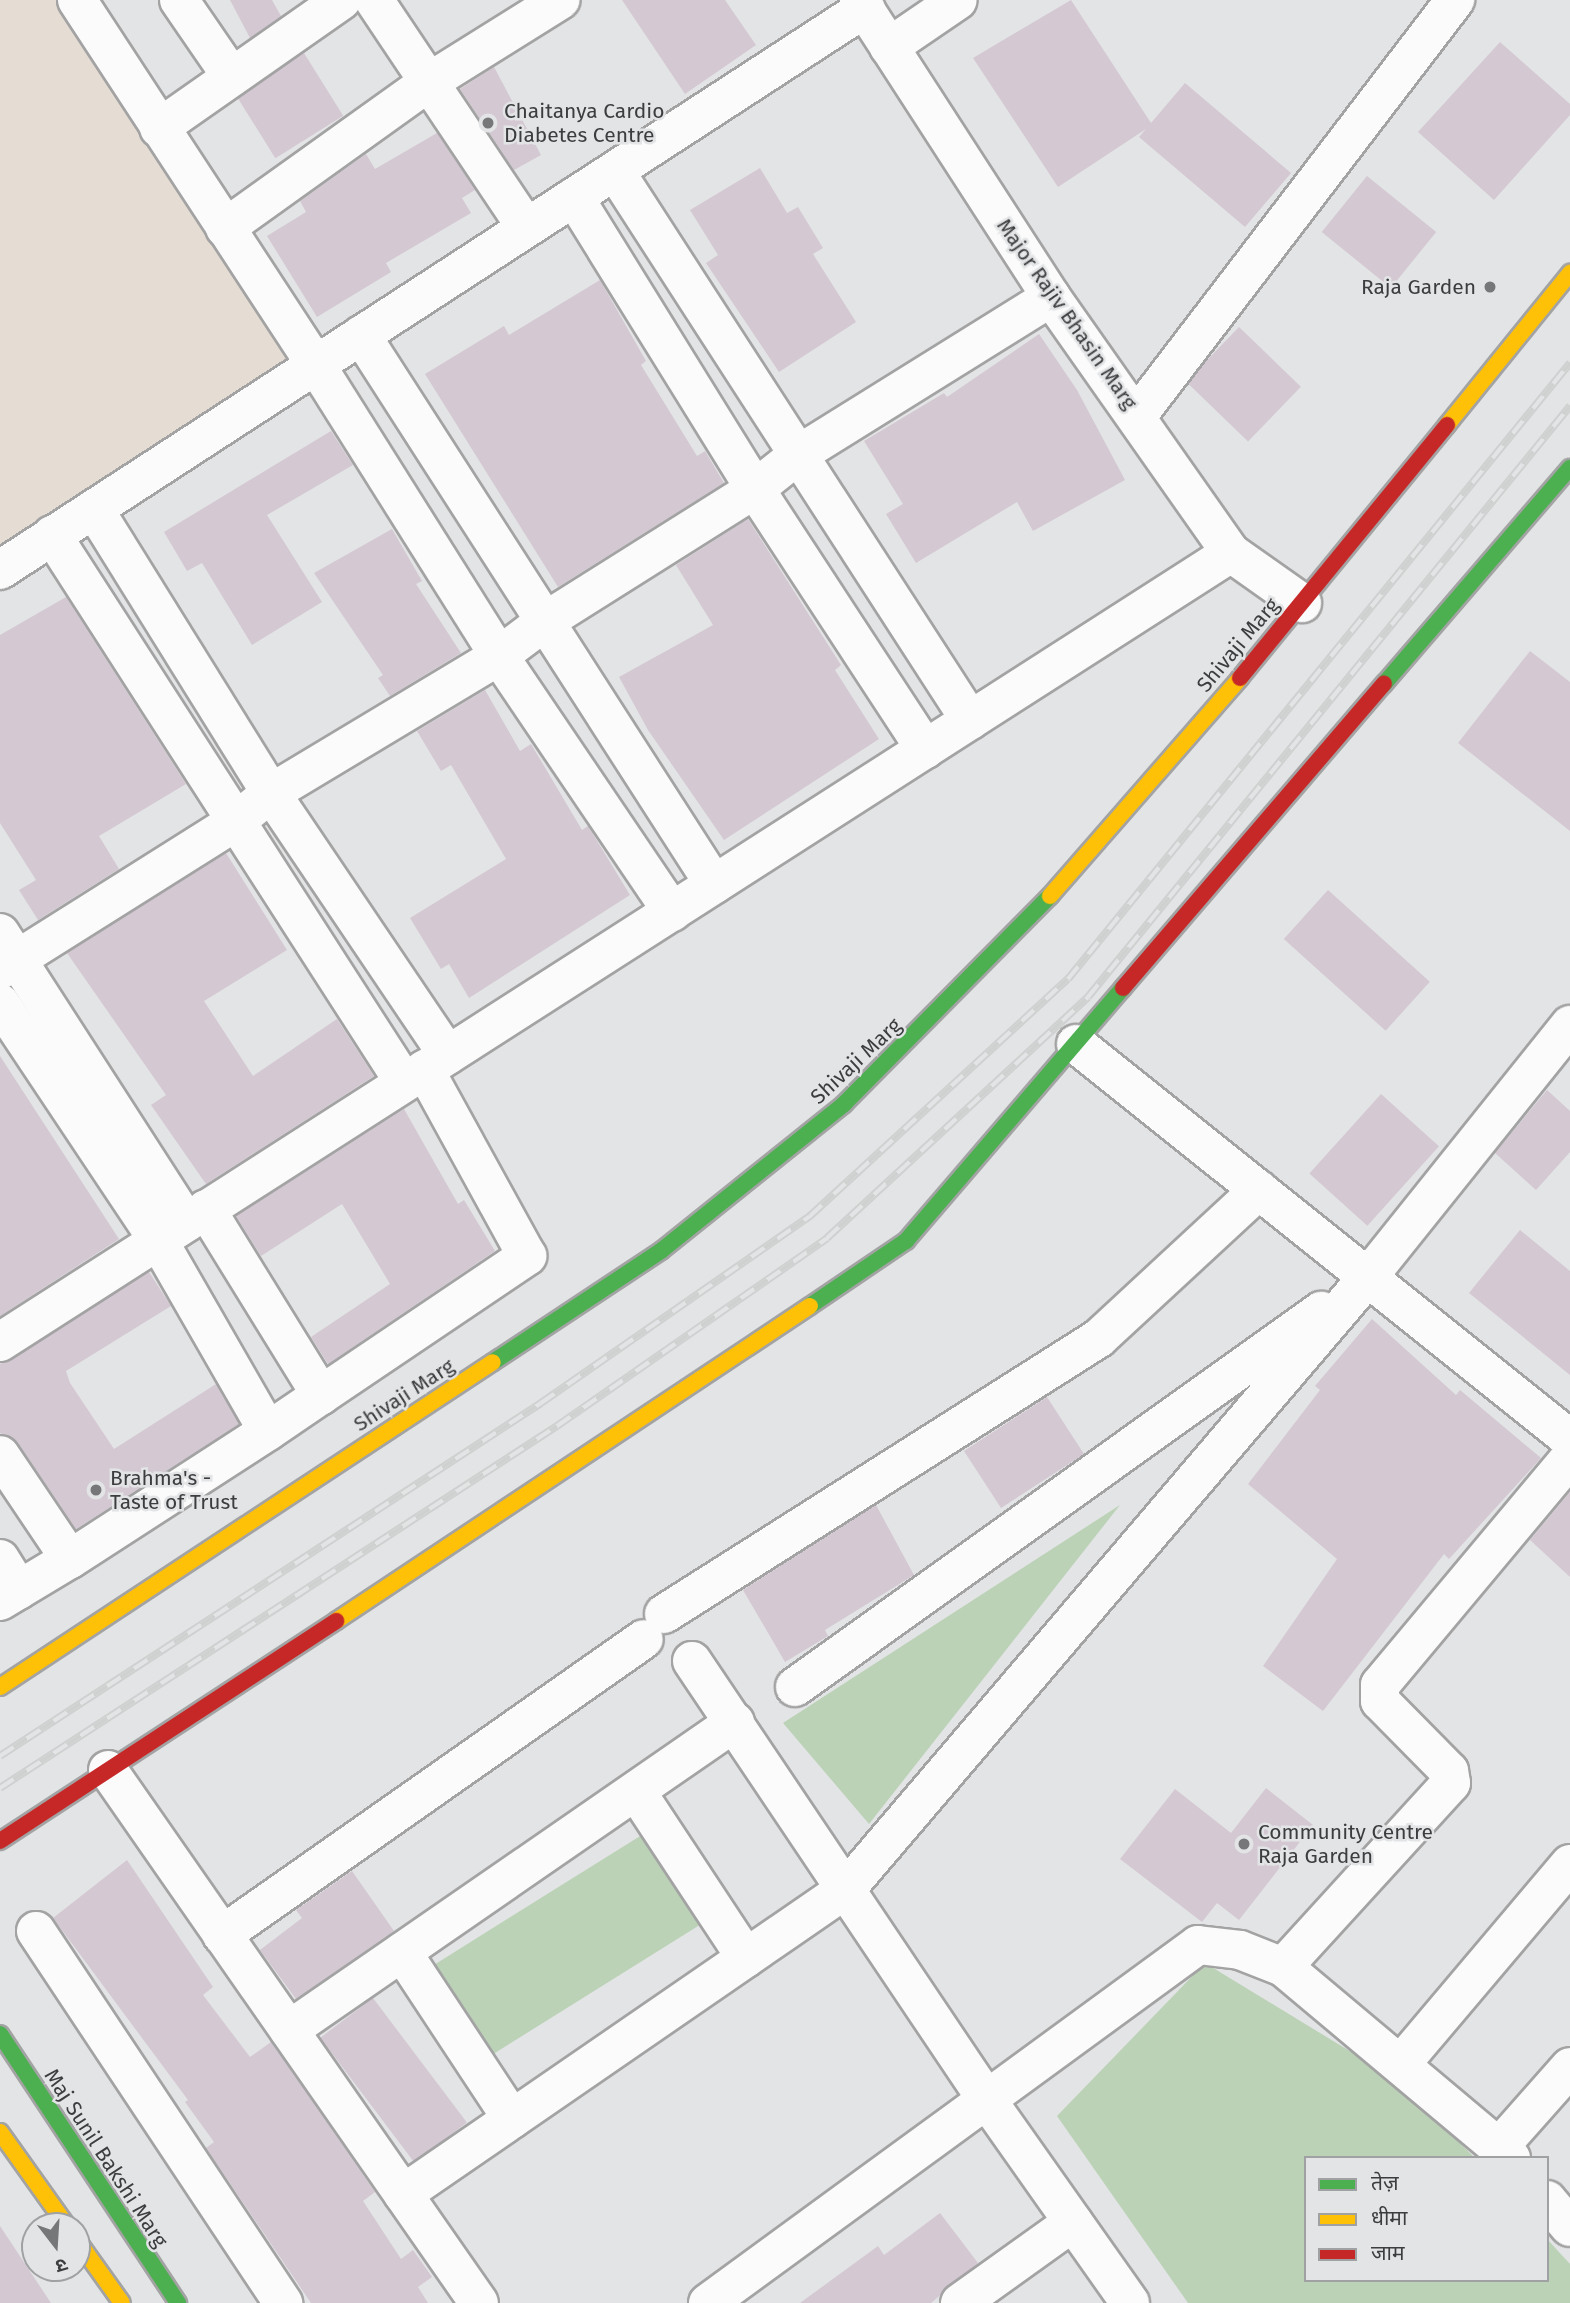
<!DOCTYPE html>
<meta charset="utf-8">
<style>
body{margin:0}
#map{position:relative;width:1570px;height:2303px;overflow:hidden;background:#e3e4e5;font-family:"Fira Sans","Noto Sans Devanagari",sans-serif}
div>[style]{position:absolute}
.education>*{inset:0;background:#e5ddd3}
.green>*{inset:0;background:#bbd2b7;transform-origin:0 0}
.building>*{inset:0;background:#d4c8d2;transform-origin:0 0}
.roads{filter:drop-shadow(2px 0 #a3a3a4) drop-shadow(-2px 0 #a3a3a4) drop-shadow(0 2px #a3a3a4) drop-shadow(0 -2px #a3a3a4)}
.street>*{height:38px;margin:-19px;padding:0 19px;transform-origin:19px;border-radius:19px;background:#fbfbfb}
.fast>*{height:16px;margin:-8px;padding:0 8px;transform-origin:8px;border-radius:8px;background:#4caf50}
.slow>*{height:16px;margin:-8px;padding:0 8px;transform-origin:8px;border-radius:8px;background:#ffc107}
.jam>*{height:16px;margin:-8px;padding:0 8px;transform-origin:8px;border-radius:8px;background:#c62828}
.rail>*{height:8px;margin-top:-4px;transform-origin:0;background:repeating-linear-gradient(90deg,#e2e4e6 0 16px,#cfd0d0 0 32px);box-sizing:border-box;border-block:2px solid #cfd0d0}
.dots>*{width:19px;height:19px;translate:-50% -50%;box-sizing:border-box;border:4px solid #e2e4e6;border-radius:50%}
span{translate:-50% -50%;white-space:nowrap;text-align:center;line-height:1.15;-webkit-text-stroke:5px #e2e4e6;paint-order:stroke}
.poi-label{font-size:21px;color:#3c3d3e}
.left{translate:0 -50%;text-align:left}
.right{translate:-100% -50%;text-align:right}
.street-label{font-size:21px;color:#3c3d3e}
.legend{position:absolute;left:1304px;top:2156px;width:245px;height:126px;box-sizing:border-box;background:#e2e4e6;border:2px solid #a0a1a3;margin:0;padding:9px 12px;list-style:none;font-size:21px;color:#3c3d3e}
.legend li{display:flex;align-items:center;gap:14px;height:35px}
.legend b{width:35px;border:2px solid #a0a1a3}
.north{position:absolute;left:21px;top:2212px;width:70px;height:70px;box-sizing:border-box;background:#e2e4e6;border:2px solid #a0a1a3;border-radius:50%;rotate:163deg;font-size:19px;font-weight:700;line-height:28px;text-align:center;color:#3c3d3e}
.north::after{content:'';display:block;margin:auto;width:24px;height:32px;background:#767778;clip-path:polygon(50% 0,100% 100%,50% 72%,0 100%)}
</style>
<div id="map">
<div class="education">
<i style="clip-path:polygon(0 0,57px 0,289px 361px,0 546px)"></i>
</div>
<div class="green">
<i style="clip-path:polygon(1120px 1505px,869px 1824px,783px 1723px)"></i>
<i style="left:645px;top:1833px;width:107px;height:248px;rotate:58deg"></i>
<i style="clip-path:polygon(1205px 1963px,1394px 2078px,1475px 2158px,1306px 2158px,1306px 2280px,1547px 2280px,1547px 2239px,1570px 2264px,1570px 2303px,1188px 2303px,1057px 2116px)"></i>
</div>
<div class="building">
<i style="clip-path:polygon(230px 0,272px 0,281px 16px,250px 38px)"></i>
<i style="clip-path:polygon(622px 0,725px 0,756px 45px,685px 94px)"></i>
<i style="clip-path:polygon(1071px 0,1151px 123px,1185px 83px,1291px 173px,1245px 227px,1139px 137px,1146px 129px,1058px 187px,973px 58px)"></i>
<i style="clip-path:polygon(1500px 42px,1570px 104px,1570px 115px,1494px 200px,1418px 132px)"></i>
<i style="left:304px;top:53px;width:74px;height:80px;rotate:58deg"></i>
<i style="clip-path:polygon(494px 67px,541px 155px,514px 170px,460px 89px)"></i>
<i style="clip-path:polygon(437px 133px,475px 190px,462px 198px,471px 213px,386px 263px,391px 272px,317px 317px,267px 236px,306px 212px,300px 201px,366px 154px,375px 169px)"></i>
<i style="clip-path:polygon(760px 168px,787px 213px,798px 207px,823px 248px,813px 254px,856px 322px,779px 372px,706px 263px,718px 255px,690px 210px)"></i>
<i style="left:1367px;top:176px;width:89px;height:72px;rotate:39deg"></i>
<i style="clip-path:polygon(600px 280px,646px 361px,641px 365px,697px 456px,705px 451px,724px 483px,558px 587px,425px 374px,504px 326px,509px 335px)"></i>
<i style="left:1239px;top:327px;width:86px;height:76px;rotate:44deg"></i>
<i style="clip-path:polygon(1039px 334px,1077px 390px,1125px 480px,1033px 531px,1017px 502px,916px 563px,886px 514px,903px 504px,864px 441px,944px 393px,947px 397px)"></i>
<i style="clip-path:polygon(331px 431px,353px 465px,267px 515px,322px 602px,252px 645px,202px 563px,187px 571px,164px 532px)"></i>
<i style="clip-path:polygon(748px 519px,841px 665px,835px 670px,879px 739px,724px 840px,648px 730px,619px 677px,713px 625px,676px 565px)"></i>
<i style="clip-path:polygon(392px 529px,422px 581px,416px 584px,461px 653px,390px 696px,378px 678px,383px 675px,314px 573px)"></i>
<i style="clip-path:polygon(66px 597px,186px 784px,99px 836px,119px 869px,38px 920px,19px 890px,36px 880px,0 823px,0 635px)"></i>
<i style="clip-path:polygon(1530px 651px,1570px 682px,1570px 831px,1458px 743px)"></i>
<i style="clip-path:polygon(485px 690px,520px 751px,531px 744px,582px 830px,588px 826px,630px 895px,469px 998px,449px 964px,441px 969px,410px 918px,506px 859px,451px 765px,441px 771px,417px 731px)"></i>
<i style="clip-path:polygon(226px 853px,287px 950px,204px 1001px,253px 1076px,337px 1019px,374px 1076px,206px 1184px,151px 1105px,166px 1095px,67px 953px)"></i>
<i style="left:1328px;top:890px;width:137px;height:66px;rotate:42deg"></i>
<i style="clip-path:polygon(0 1056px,119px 1239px,0 1316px)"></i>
<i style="clip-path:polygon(1547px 1090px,1570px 1111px,1570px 1152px,1536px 1190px,1495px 1153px)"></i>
<i style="left:1381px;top:1094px;width:78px;height:107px;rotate:42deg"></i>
<i style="clip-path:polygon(404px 1109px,458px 1204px,464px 1200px,495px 1251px,328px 1364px,311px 1337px,390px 1284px,342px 1204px,261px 1256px,236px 1216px)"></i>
<i style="clip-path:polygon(1520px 1230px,1570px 1271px,1570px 1375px,1469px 1293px)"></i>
<i style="clip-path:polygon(149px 1272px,171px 1306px,66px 1371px,70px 1383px,114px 1449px,216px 1384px,239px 1424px,76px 1529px,18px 1443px,0 1433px,0 1364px)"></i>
<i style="clip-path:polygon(1372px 1319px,1456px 1395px,1460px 1390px,1541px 1458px,1449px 1559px,1444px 1554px,1323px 1711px,1263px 1666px,1337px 1559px,1248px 1484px,1320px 1390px,1315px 1386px)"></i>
<i style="left:1047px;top:1397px;width:68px;height:99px;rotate:57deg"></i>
<i style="clip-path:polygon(1570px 1492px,1570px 1577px,1530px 1540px)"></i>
<i style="clip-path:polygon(876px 1505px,914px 1575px,825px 1630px,828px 1636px,785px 1662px,743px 1590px)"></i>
<i style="clip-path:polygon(1266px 1788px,1313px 1825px,1239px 1920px,1217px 1903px,1202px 1922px,1120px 1859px,1175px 1789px,1231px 1833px)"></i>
<i style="clip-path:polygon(127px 1860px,213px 1987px,203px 1995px,250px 2057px,271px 2042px,375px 2192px,363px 2201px,401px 2259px,413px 2250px,432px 2277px,418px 2287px,428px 2303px,311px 2303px,206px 2148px,214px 2142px,185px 2102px,188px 2100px,53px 1918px)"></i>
<i style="clip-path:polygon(352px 1871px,394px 1931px,296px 1999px,260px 1950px,302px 1918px,296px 1910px)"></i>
<i style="left:373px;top:1998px;width:156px;height:66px;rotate:53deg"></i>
<i style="clip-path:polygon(940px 2213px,978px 2263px,931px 2303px,800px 2303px,878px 2246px,884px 2255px)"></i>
<i style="clip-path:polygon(0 2226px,51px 2303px,0 2303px)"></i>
</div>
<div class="roads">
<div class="street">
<i style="left:77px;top:0;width:436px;rotate:56.8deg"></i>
<i style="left:316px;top:365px;width:344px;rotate:57.8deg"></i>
<i style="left:499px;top:656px;width:309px;rotate:55.9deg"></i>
<i style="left:179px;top:0;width:93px;rotate:55.5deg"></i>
<i style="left:374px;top:0;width:273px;rotate:56.2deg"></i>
<i style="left:859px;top:0;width:354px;rotate:57.1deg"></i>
<i style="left:1051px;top:297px;width:313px;rotate:54.9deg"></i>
<i style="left:1231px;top:553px;width:87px;rotate:35.2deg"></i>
<i style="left:889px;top:47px;width:83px;rotate:-34.3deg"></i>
<i style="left:159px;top:128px;width:223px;rotate:-35deg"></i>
<i style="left:615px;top:171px;width:654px;rotate:57.11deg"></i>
<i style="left:574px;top:197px;width:344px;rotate:58.2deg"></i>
<i style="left:755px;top:489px;width:311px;rotate:56.8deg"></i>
<i style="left:225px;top:228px;width:251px;rotate:-35.6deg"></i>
<i style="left:429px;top:82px;width:155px;rotate:-32deg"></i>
<i style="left:361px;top:335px;width:653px;rotate:57.26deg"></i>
<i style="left:1137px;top:416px;width:524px;rotate:-52.6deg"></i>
<i style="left:94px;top:509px;width:335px;rotate:58.1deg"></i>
<i style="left:271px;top:793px;width:316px;rotate:56deg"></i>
<i style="left:52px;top:535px;width:650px;rotate:57.24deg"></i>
<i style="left:0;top:570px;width:1032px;rotate:-33.01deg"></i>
<i style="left:0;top:933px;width:344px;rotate:57.2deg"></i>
<i style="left:0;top:970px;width:278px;rotate:-32.2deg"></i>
<i style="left:235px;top:822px;width:46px;rotate:-38.9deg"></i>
<i style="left:271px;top:793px;width:266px;rotate:-31deg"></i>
<i style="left:499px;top:656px;width:60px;rotate:-36.9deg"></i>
<i style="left:547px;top:620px;width:246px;rotate:-32.2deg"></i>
<i style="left:755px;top:489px;width:56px;rotate:-38.5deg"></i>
<i style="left:799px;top:454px;width:297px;rotate:-31.9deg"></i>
<i style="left:0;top:1003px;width:285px;rotate:56.3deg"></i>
<i style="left:158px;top:1240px;width:220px;rotate:60.1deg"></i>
<i style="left:268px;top:1431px;width:236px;rotate:147.1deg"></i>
<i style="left:70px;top:1559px;width:125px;rotate:-123.9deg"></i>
<i style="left:1076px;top:1044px;width:633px;rotate:38.65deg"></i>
<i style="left:206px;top:1209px;width:219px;rotate:58.3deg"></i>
<i style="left:321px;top:1395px;width:249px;rotate:-34deg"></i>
<i style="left:527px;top:1256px;width:213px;rotate:-118.8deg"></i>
<i style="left:0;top:1342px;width:1462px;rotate:-32.66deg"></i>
<i style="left:268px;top:1431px;width:64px;rotate:-34.2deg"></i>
<i style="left:0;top:1559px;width:36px;rotate:58deg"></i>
<i style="left:0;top:1601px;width:82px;rotate:-31deg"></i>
<i style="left:664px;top:1614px;width:515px;rotate:-32.39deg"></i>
<i style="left:1099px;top:1338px;width:218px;rotate:-42.8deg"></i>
<i style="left:692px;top:1661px;width:529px;rotate:56.1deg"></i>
<i style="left:987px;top:2100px;width:248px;rotate:54.8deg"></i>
<i style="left:795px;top:1687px;width:647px;rotate:-35.56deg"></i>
<i style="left:108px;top:1770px;width:649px;rotate:55.16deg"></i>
<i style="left:636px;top:1791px;width:200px;rotate:56.6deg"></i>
<i style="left:36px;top:1931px;width:447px;rotate:56.4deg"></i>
<i style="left:222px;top:1935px;width:515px;rotate:-35.05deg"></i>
<i style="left:402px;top:1952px;width:200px;rotate:56.6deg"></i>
<i style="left:289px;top:2030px;width:542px;rotate:-34.63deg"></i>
<i style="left:1401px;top:2064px;width:262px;rotate:-49.8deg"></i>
<i style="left:1501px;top:2145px;width:104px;rotate:-48.5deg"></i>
<i style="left:1511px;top:2158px;width:297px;rotate:-140deg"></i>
<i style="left:1283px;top:1967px;width:249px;rotate:-47.6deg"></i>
<i style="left:1451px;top:1783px;width:12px;rotate:-99deg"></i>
<i style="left:1449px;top:1771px;width:98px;rotate:-134.6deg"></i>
<i style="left:1380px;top:1701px;width:16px;rotate:-90deg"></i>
<i style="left:1380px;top:1685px;width:296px;rotate:-50.1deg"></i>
<i style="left:403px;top:2194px;width:538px;rotate:-34.55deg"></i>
<i style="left:846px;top:1889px;width:804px;rotate:-49.54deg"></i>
<i style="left:1368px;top:1277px;width:323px;rotate:-51.3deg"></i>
<i style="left:1547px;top:2200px;width:35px;rotate:50deg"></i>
<i style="left:708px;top:2303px;width:607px;rotate:-36.15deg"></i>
<i style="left:1198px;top:1945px;width:42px;rotate:6.8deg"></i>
<i style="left:1240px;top:1950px;width:46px;rotate:21.6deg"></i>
<i style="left:960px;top:2303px;width:139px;rotate:-35.6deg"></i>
</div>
<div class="fast">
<i style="left:1384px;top:684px;width:285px;rotate:-49.3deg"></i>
<i style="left:810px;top:1306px;width:116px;rotate:-34.1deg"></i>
<i style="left:906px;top:1241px;width:333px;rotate:-49.4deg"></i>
<i style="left:493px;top:1362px;width:203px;rotate:-33.5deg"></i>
<i style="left:662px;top:1250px;width:233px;rotate:-38.7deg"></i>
<i style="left:844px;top:1104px;width:293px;rotate:-45.3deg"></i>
<i style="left:0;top:2034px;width:323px;rotate:56.5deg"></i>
</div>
<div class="slow">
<i style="left:1447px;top:425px;width:196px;rotate:-51deg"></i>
<i style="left:1050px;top:896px;width:289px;rotate:-48.9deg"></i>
<i style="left:336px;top:1621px;width:569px;rotate:-33.61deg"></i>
<i style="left:0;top:1687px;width:590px;rotate:-33.39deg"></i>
<i style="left:0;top:2132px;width:115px;rotate:54.5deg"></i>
<i style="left:77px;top:2240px;width:77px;rotate:54.5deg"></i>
</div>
<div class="jam">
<i style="left:1240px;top:678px;width:327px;rotate:-50.7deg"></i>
<i style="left:1123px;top:988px;width:401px;rotate:-49.4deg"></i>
<i style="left:0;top:1841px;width:402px;rotate:-33.2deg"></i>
</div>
</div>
<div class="rail">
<i style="left:0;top:1756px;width:646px;rotate:-33.12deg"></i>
<i style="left:541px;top:1403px;width:328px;rotate:-34.8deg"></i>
<i style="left:810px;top:1216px;width:350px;rotate:-42.6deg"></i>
<i style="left:1068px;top:979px;width:795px;rotate:-50.82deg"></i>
<i style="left:0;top:1788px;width:664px;rotate:-33.02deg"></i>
<i style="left:557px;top:1426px;width:329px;rotate:-34.8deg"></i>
<i style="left:827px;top:1238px;width:355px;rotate:-42.7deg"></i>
<i style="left:1088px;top:997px;width:763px;rotate:-50.8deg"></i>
</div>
<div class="dots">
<i style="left:488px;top:123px;background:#767778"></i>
<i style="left:1490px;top:287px;background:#767778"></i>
<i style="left:96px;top:1490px;background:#767778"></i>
<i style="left:1244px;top:1844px;background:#767778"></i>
</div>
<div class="poi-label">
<span class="left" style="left:504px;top:123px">Chaitanya Cardio<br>Diabetes Centre</span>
<span class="right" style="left:1476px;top:287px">Raja Garden</span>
<span class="left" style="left:110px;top:1490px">Brahma's -<br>Taste of Trust</span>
<span class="left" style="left:1258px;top:1844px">Community Centre<br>Raja Garden</span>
</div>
<div class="street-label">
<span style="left:1067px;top:314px;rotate:55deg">Major Rajiv Bhasin Marg</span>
<span style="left:1238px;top:645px;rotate:-50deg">Shivaji Marg</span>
<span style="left:856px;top:1061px;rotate:-43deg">Shivaji Marg</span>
<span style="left:404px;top:1395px;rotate:-33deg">Shivaji Marg</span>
<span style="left:106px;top:2158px;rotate:57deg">Maj Sunil Bakshi Marg</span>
</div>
<ul class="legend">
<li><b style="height:9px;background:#4caf50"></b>तेज़</li>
<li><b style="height:9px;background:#ffc107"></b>धीमा</li>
<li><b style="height:9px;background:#c62828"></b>जाम</li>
</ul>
<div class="north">उ</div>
</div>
